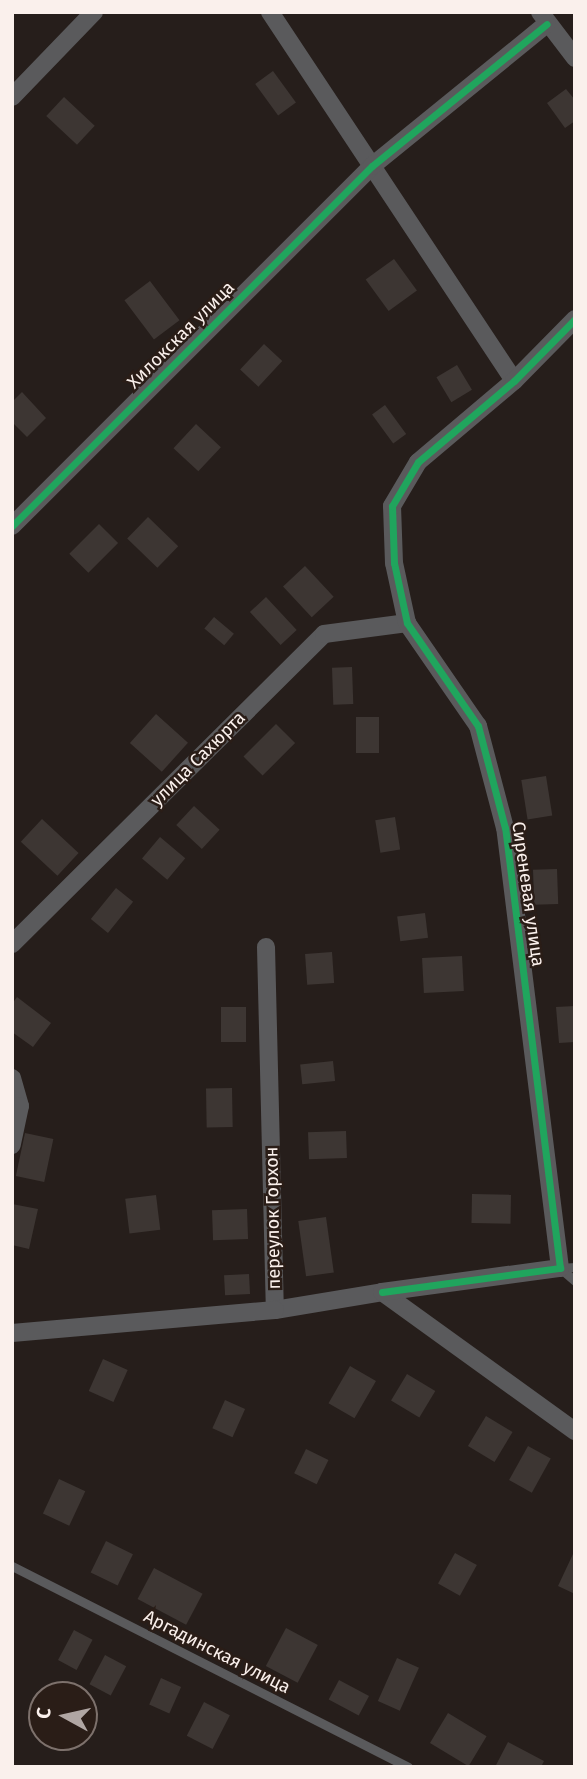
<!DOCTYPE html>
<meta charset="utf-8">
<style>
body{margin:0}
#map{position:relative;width:587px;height:1779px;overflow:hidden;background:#261e1b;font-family:"Fira Sans",sans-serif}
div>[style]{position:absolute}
.building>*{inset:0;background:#3d3633;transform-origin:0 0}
.lane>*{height:9px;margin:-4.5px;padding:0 4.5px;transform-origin:4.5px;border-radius:4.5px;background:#5a5a5c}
.street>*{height:18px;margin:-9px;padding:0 9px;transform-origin:9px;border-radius:9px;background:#5a5a5c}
.cycleway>*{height:7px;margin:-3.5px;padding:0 3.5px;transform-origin:3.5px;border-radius:3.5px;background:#20a55d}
span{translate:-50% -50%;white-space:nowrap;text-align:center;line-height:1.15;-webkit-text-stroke:5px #2a1d17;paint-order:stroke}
.street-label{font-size:18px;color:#faf0ec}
.frame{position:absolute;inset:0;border:14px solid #faf0ec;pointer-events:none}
.north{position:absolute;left:28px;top:1681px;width:70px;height:70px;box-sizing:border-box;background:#2a1d17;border:2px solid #7d716c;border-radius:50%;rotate:278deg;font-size:19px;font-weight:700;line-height:28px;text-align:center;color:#faf0ec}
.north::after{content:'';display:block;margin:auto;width:24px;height:32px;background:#b0a6a3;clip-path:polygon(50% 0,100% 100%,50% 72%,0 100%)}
</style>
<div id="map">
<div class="building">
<i style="left:273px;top:71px;width:39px;height:22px;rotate:54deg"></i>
<i style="clip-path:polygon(566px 89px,575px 100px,575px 121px,565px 128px,547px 103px)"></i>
<i style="left:64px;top:97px;width:42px;height:26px;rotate:43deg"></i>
<i style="left:394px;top:259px;width:39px;height:35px;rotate:54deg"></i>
<i style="left:150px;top:281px;width:49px;height:32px;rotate:53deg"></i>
<i style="left:264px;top:344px;width:25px;height:35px;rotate:43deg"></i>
<i style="left:457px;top:365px;width:29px;height:24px;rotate:59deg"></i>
<i style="clip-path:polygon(22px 392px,46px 418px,27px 437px,12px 422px,12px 402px)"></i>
<i style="left:385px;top:405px;width:36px;height:16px;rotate:54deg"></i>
<i style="left:196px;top:424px;width:34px;height:33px;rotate:43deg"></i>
<i style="left:148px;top:517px;width:42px;height:30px;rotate:44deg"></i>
<i style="left:99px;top:524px;width:27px;height:42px;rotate:45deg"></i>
<i style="left:305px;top:566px;width:42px;height:30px;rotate:47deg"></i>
<i style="left:266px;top:597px;width:45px;height:22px;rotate:47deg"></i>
<i style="left:214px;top:617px;width:26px;height:15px;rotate:40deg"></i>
<i style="left:352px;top:667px;width:37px;height:20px;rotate:88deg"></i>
<i style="left:156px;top:714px;width:43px;height:39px;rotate:42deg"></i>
<i style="left:356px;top:717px;width:23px;height:36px"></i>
<i style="left:276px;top:724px;width:27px;height:46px;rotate:45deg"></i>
<i style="left:546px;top:776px;width:40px;height:25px;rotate:81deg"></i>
<i style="left:194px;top:806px;width:35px;height:26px;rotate:43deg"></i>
<i style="left:395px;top:817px;width:33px;height:20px;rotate:81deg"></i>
<i style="left:42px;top:819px;width:50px;height:31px;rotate:43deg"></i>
<i style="left:160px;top:837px;width:33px;height:28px;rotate:40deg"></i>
<i style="left:557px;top:869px;width:35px;height:24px;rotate:88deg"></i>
<i style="left:116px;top:888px;width:22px;height:40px;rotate:39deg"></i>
<i style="left:425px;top:913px;width:25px;height:28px;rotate:83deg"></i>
<i style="left:332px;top:952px;width:31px;height:27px;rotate:86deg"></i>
<i style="left:462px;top:956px;width:35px;height:40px;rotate:87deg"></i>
<i style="clip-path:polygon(17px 997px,51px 1023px,33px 1047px,12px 1032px,12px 1004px)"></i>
<i style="clip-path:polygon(575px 1006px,575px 1042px,559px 1043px,556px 1007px)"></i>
<i style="left:221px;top:1007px;width:25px;height:35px"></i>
<i style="left:333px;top:1061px;width:20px;height:33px;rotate:84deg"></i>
<i style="left:232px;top:1088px;width:39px;height:26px;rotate:89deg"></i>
<i style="left:346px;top:1131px;width:27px;height:38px;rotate:88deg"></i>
<i style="left:25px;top:1133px;width:29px;height:44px;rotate:12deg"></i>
<i style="left:472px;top:1194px;width:39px;height:29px;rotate:1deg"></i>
<i style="left:156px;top:1195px;width:35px;height:31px;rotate:83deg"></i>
<i style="clip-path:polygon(12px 1204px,38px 1209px,29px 1249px,12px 1245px)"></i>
<i style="left:247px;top:1209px;width:30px;height:35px;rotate:88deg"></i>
<i style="left:326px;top:1217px;width:56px;height:28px;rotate:82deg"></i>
<i style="left:249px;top:1274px;width:20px;height:25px;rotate:87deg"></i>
<i style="left:103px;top:1359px;width:27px;height:35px;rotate:24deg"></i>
<i style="left:350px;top:1366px;width:30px;height:43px;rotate:30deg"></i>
<i style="left:407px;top:1374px;width:33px;height:31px;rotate:31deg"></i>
<i style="left:225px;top:1400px;width:22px;height:31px;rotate:24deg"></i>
<i style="left:486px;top:1416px;width:31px;height:35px;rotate:31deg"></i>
<i style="left:528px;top:1446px;width:26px;height:39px;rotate:29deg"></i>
<i style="left:306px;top:1449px;width:25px;height:27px;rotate:26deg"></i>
<i style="left:59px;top:1479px;width:29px;height:38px;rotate:25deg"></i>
<i style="left:106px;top:1541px;width:30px;height:35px;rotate:26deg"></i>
<i style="left:455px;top:1553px;width:25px;height:35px;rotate:29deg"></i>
<i style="clip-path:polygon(573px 1554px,575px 1555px,575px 1594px,558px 1586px)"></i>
<i style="left:154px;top:1568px;width:55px;height:35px;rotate:28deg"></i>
<i style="left:286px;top:1628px;width:36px;height:43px;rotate:28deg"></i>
<i style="left:74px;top:1630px;width:21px;height:34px;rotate:28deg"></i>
<i style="left:105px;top:1655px;width:24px;height:33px;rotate:28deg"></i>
<i style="left:397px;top:1658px;width:24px;height:47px;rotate:24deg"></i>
<i style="left:161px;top:1678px;width:22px;height:29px;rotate:24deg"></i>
<i style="left:339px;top:1680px;width:34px;height:22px;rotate:28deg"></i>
<i style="left:204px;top:1702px;width:29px;height:38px;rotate:27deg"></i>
<i style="left:448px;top:1713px;width:45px;height:35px;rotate:31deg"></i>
<i style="clip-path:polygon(508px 1742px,544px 1761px,541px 1767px,495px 1767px)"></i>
</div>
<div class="lane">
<i style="left:560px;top:1268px;width:20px;rotate:41deg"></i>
<i style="left:560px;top:1268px;width:15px;rotate:-4deg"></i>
<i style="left:12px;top:1566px;width:444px;rotate:26.9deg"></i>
</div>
<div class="street">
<i style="left:270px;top:12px;width:442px;rotate:56.5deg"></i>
<i style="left:540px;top:12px;width:58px;rotate:52.7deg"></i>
<i style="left:12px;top:97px;width:118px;rotate:-46deg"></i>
<i style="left:12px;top:526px;width:509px;rotate:-45deg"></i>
<i style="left:372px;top:166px;width:225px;rotate:-39.1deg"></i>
<i style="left:12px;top:944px;width:440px;rotate:-44.8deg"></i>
<i style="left:324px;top:634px;width:84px;rotate:-7.5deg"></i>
<i style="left:266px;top:947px;width:363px;rotate:88.6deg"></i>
<i style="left:275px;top:1310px;width:109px;rotate:-9.5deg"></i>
<i style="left:382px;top:1292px;width:238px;rotate:35.8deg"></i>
<i style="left:12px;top:1078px;width:29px;rotate:74deg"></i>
<i style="left:20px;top:1106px;width:40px;rotate:102deg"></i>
<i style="left:382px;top:1292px;width:180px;rotate:-7.7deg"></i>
<i style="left:560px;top:1268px;width:443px;rotate:-97.1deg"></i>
<i style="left:505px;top:828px;width:106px;rotate:-104.8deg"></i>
<i style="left:478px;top:726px;width:125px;rotate:-124.6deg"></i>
<i style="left:407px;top:623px;width:61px;rotate:-102.2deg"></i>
<i style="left:394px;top:563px;width:57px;rotate:-92deg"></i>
<i style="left:392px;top:506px;width:51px;rotate:-59.4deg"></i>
<i style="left:418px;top:462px;width:126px;rotate:-40.2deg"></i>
<i style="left:514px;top:381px;width:87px;rotate:-45.5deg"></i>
<i style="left:12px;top:1333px;width:264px;rotate:-5deg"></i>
</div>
<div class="cycleway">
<i style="left:12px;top:526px;width:509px;rotate:-45deg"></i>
<i style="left:372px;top:166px;width:225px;rotate:-39.1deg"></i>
<i style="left:382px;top:1292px;width:180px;rotate:-7.7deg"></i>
<i style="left:560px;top:1268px;width:443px;rotate:-97.1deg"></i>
<i style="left:505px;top:828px;width:106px;rotate:-104.8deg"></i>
<i style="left:478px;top:726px;width:125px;rotate:-124.6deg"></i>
<i style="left:407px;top:623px;width:61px;rotate:-102.2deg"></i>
<i style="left:394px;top:563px;width:57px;rotate:-92deg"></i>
<i style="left:392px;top:506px;width:51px;rotate:-59.4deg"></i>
<i style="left:418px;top:462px;width:126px;rotate:-40.2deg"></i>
<i style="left:514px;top:381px;width:87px;rotate:-45.5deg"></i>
</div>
<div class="street-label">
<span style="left:181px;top:335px;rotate:-45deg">Хилокская улица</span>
<span style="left:198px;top:759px;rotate:-45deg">улица Сахюрта</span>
<span style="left:528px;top:894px;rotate:82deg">Сиреневая улица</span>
<span style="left:273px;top:1218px;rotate:-91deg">переулок Горхон</span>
<span style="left:217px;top:1652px;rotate:27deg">Аргадинская улица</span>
</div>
<div class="frame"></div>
<div class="north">С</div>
</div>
